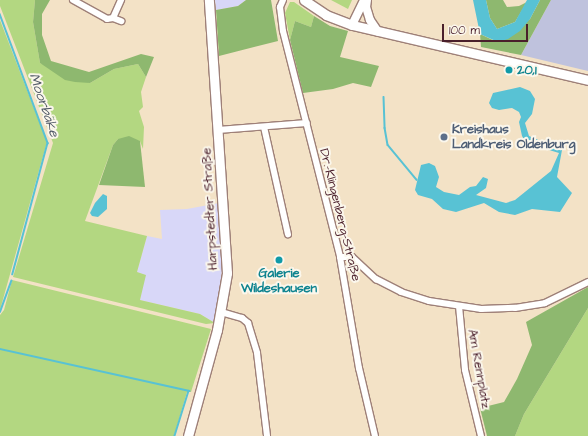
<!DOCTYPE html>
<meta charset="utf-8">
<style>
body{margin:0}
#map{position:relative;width:588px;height:436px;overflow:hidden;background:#f3e2c6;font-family:"Architects Daughter",sans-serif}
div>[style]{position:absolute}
.built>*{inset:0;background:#d8d7f8}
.industrial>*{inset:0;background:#bfc2dd}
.green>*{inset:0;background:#b3d781}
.forest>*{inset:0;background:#8eb86f}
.water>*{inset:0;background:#58c2d4}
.stream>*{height:1.5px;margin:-0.75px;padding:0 0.75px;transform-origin:0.75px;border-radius:0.75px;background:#58c2d4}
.roads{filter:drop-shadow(1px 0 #9e8078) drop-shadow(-1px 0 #9e8078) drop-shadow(0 1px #9e8078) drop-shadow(0 -1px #9e8078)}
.minor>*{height:6px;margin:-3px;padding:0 3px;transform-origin:3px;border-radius:3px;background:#fff}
.tertiary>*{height:8px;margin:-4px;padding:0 4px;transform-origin:4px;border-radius:4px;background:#fff}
.secondary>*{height:9px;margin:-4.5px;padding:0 4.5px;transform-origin:4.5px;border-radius:4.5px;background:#fff}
.dots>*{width:11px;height:11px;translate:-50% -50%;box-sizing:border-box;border:2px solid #fbf7ec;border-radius:50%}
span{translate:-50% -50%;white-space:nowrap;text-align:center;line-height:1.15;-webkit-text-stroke:4px #fbf7ec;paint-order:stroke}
.culture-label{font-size:13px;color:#0d838f;font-weight:700}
.left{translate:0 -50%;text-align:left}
.service-label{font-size:13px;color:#4e5e75;font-weight:700}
.street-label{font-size:13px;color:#4a1f2b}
.water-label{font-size:14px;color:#4f5866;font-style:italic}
.scale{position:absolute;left:442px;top:24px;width:86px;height:18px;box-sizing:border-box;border:2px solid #4a1f2b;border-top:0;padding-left:5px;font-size:12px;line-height:14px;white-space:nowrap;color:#4a1f2b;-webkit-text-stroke:3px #fbf7ec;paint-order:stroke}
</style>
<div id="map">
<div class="built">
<i style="clip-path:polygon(215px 0,246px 0,238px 6px,216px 10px)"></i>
<i style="clip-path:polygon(219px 203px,223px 263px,215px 323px,200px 314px,140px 300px,145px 275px,137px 272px,147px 236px,162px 239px,160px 210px,187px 209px)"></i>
</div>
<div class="industrial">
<i style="clip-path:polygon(551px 0,588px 0,588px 71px,521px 55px)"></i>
</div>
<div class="green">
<i style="clip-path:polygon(0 0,35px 0,33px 22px,40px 63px,90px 83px,114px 69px,138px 64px,146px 77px,141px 92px,143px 107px,139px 111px,144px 127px,143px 149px,140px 141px,118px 139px,113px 145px,85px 221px,147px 236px,137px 272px,146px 275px,140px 300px,200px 314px,215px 323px,206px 324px,13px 277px,53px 143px,0 6px)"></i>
<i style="clip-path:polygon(331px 0,352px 0,348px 9px)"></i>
<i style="clip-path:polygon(290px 2px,294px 2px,314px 16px,311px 27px,295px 21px,290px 40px,285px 13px)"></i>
<i style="clip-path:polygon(0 20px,47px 142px,0 310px)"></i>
<i style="clip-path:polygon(12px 280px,211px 329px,191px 392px,187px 392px,174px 436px,0 436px,0 315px,4px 310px)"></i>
<i style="clip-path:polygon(588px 308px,588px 436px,515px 436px,524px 414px)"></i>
</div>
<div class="forest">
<i style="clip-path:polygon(35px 0,50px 0,42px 14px,42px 35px,51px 61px,89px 72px,141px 54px,154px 57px,146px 77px,138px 64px,114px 69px,90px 83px,75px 82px,65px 80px,40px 63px,33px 22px)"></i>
<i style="clip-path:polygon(246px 0,271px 0,278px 41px,219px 56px,216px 10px,238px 6px)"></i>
<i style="clip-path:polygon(486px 0,503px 0,507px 7px,519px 6px,527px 2px,515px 22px,497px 29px,490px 18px)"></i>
<i style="clip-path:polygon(540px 0,551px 0,521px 55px,481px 47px,480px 34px,497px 42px,530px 19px)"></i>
<i style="clip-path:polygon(314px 16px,330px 26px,348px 31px,340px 57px,379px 66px,371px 87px,353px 83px,333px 89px,303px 93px,290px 40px,295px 21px,311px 27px)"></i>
<i style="clip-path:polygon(129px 136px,140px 141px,145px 187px,99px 185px,113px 145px,118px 139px)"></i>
<i style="clip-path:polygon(588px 287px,588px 308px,524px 414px,515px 436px,487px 436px,480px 408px,504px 402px,517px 379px,532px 345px,526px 322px)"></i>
</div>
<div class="water">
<i style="clip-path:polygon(473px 0,486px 0,490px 18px,497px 29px,515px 22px,527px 0,540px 0,530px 19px,520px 31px,508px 39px,498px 42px,480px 34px)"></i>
<i style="clip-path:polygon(520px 87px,530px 91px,535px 99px,532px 114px,525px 123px,529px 136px,562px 150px,557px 177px,572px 193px,560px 212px,532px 209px,515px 215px,499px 212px,484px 203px,456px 212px,443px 209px,432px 199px,418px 195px,415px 190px,421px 165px,429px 163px,435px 166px,439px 177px,436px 187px,444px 192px,459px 195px,470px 187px,476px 186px,483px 177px,488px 179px,486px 188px,476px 195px,506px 203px,515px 200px,551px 171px,559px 153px,526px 143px,522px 136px,519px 122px,521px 117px,519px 112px,512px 108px,499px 110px,492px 108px,489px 103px,493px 93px)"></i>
<i style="clip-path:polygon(103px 194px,107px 196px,107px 209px,98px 217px,92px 216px,90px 213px,95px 203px)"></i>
</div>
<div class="stream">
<i style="left:0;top:14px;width:138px;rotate:69.6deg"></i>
<i style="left:48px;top:143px;width:136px;rotate:105deg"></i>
<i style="left:384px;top:97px;width:31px;rotate:88deg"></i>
<i style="left:385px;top:128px;width:17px;rotate:80deg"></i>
<i style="left:388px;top:145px;width:45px;rotate:50.4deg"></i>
<i style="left:0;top:312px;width:33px;rotate:-70deg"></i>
<i style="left:0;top:349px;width:194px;rotate:12.5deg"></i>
<i style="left:189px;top:391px;width:47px;rotate:107.3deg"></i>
</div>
<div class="roads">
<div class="minor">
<i style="left:73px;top:0;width:39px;rotate:29deg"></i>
<i style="left:107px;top:19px;width:6px;rotate:-9deg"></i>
<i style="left:113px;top:18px;width:20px;rotate:-66deg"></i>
<i style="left:283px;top:0;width:8px;rotate:113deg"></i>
<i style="left:280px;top:7px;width:24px;rotate:83deg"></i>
<i style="left:283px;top:31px;width:233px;rotate:75.8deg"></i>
<i style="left:340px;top:257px;width:113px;rotate:80.3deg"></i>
<i style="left:359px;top:368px;width:70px;rotate:76.8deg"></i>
<i style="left:113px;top:18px;width:9px;rotate:21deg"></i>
<i style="left:264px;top:127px;width:110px;rotate:77.4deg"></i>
<i style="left:218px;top:130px;width:89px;rotate:-4.5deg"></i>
<i style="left:340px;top:257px;width:12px"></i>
<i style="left:352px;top:257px;width:33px;rotate:43deg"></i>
<i style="left:376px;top:279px;width:28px;rotate:27deg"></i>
<i style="left:401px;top:292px;width:29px;rotate:18deg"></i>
<i style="left:429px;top:301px;width:53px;rotate:8.7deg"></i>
<i style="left:481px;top:309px;width:34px;rotate:-2deg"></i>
<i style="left:515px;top:308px;width:30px;rotate:-9deg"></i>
<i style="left:545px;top:303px;width:48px;rotate:-26deg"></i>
<i style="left:459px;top:306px;width:64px;rotate:84.6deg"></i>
<i style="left:465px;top:370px;width:68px;rotate:76.4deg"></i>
<i style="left:221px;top:312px;width:22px;rotate:16deg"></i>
<i style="left:242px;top:318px;width:8px;rotate:40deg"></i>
<i style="left:248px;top:323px;width:31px;rotate:73deg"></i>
<i style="left:257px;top:353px;width:84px;rotate:83.1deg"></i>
</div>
<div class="tertiary">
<i style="left:367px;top:0;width:7px;rotate:98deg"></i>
<i style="left:366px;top:7px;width:14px;rotate:73deg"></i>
<i style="left:370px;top:20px;width:14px;rotate:56deg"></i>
<i style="left:352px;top:25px;width:28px;rotate:-64deg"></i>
</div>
<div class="secondary">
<i style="left:304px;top:0;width:27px;rotate:34deg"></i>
<i style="left:326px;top:15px;width:28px;rotate:21deg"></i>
<i style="left:352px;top:25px;width:242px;rotate:13.1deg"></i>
<i style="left:188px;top:436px;width:110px;rotate:-74.7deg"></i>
<i style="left:217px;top:330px;width:58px;rotate:-80deg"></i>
<i style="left:227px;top:273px;width:274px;rotate:-93.8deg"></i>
</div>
</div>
<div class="dots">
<i style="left:509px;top:70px;background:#0f9aa8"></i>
<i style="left:444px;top:137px;background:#5c6f8a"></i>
<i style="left:279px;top:260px;background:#0f9aa8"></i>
</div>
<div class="culture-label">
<span class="left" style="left:517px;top:70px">20,1</span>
<span style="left:279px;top:281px">Galerie<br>Wildeshausen</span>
</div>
<div class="service-label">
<span class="left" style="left:452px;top:137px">Kreishaus<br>Landkreis Oldenburg</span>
</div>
<div class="street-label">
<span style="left:210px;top:209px;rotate:-93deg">Harpstedter Straße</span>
<span style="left:340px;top:215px;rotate:76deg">Dr.-Klingenberg-Straße</span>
<span style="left:479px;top:369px;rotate:80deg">Am Rennplatz</span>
</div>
<div class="water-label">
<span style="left:44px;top:105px;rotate:71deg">Moorbäke</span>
</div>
<div class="scale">100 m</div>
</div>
